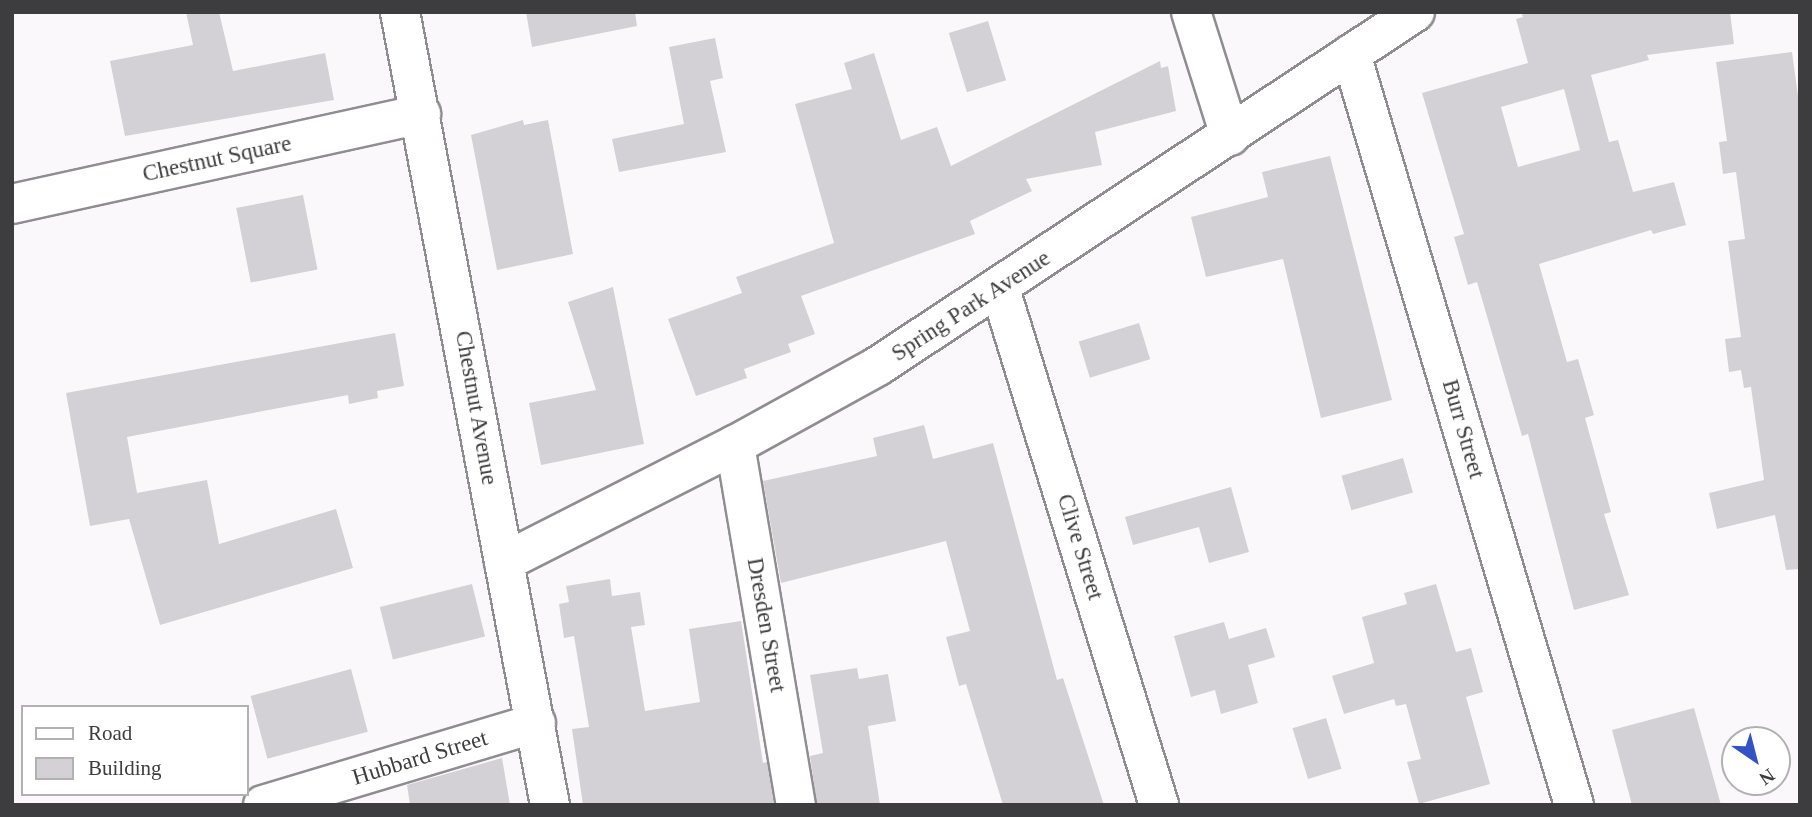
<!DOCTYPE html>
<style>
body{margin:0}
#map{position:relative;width:1812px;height:817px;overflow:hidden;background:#fbf8fc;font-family:Georgia,serif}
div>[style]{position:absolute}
.building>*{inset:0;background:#d4d1d6;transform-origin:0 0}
.roads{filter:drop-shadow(2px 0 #8f8d91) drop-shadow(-2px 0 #8f8d91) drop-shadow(0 2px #8f8d91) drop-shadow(0 -2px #8f8d91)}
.minor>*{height:38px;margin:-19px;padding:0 19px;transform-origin:19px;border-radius:19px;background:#fff}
span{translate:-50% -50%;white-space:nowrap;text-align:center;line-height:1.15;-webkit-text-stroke:5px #fff;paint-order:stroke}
.street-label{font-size:23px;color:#3d3c3e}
.frame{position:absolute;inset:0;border:14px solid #3d3c3e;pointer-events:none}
.legend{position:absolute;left:21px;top:705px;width:228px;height:91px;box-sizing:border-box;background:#fff;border:2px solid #b1b1b2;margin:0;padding:9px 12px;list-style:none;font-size:21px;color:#3d3c3e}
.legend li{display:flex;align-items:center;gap:14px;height:35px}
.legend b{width:35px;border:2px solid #b1b1b2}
.north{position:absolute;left:1721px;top:726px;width:70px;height:70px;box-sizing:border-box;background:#fff;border:2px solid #b1b1b2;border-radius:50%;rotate:145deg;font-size:19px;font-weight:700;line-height:28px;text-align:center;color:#3d3c3e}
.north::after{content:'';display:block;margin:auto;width:24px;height:32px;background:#3352c3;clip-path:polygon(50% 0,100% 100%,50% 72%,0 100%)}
</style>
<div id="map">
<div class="building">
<i style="clip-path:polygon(186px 12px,219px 12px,233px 71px,325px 53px,334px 100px,125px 136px,110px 61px,193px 45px)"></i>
<i style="clip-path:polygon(526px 12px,635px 12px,637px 26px,532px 47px)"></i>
<i style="clip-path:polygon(evenodd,1521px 12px,1730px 12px,1734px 44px,1647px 55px,1649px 60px,1591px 75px,1609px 142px,1618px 140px,1633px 192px,1674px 182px,1686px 225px,1653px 234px,1651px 230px,1539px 264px,1567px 362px,1578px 359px,1594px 415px,1585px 418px,1611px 512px,1604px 514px,1629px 595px,1574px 610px,1528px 434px,1522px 436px,1477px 282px,1468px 285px,1454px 237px,1464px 234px,1422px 93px,1528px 63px,1516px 19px,1523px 17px,1521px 12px,1564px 89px,1580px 150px,1518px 167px,1501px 107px,1564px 89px)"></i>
<i style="left:988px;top:21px;width:62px;height:41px;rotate:73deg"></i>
<i style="clip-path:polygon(715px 38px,723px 78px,710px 81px,726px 152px,619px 172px,612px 139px,684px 124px,669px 47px)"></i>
<i style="clip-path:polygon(1792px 52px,1800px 111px,1800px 569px,1786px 570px,1775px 515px,1717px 529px,1709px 493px,1764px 480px,1751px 387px,1744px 388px,1741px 370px,1729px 372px,1725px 339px,1741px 337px,1728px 241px,1745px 239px,1736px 172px,1723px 174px,1719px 142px,1727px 141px,1716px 62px)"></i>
<i style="clip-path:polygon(874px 53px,901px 140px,937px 127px,951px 166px,1160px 61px,1161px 68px,1168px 66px,1176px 111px,1095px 132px,1102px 165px,1026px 179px,1032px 191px,970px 221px,975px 234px,801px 296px,815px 334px,788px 344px,791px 352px,744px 369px,747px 378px,696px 396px,668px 319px,742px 293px,736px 277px,834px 243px,795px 104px,852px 89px,844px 63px)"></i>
<i style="clip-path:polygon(523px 120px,524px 125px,548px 120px,573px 254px,497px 270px,471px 135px)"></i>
<i style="clip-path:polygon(1330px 156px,1392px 400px,1321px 418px,1283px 259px,1206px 277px,1191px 217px,1268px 197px,1262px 172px)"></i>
<i style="left:303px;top:195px;width:76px;height:68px;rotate:79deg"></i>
<i style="clip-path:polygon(613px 287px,644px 444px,541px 465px,529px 403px,596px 390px,568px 302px)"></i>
<i style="left:1139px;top:323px;width:38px;height:63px;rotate:73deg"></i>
<i style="clip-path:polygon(395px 333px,404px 386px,377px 391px,378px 398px,349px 404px,348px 395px,127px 437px,137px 493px,207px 480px,219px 544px,336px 509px,353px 568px,160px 625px,129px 519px,90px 526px,66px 393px)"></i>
<i style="clip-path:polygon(924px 425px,933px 459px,993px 443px,1057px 680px,1063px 678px,1104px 805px,1003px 805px,966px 684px,959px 686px,946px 637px,970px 631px,946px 541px,781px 583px,763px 481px,877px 456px,873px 438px)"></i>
<i style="left:1403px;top:458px;width:36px;height:64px;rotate:74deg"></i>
<i style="clip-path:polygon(1231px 487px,1249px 552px,1209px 563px,1199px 527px,1133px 545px,1125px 517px)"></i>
<i style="clip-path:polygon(610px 579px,612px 596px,640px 592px,645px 625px,631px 627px,645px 711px,700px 702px,689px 629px,741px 621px,763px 763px,767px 762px,774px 805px,583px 805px,572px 729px,589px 727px,574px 636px,564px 638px,559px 604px,569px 602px,566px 586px)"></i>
<i style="left:472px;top:584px;width:54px;height:95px;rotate:76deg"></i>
<i style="clip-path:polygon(1436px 584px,1456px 652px,1471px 648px,1483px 692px,1466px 697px,1490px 784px,1419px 804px,1407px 762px,1421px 759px,1406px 704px,1396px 706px,1394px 699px,1344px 714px,1332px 676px,1374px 663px,1362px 617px,1407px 604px,1404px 593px)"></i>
<i style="clip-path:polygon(1224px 622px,1229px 639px,1266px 628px,1275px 657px,1248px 665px,1258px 703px,1221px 714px,1215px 690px,1191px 697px,1174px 636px)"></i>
<i style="clip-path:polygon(857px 668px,859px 679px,888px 674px,896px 721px,868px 726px,880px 805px,817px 805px,810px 756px,823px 753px,810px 675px)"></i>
<i style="left:351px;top:669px;width:65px;height:104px;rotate:75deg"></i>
<i style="clip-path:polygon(1694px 708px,1721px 805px,1632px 805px,1612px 730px)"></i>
<i style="left:1326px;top:718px;width:53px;height:35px;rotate:73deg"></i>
<i style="clip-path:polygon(502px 758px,510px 805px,410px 805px,407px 785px)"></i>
</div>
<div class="roads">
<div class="minor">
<i style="left:400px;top:12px;width:807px;rotate:79.29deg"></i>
<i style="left:1191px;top:12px;width:130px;rotate:72.5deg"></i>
<i style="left:1351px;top:54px;width:783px;rotate:73.46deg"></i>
<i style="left:12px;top:204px;width:419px;rotate:-12.4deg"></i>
<i style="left:1000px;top:289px;width:540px;rotate:72.87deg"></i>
<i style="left:735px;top:445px;width:365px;rotate:80.4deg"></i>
<i style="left:504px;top:562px;width:259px;rotate:-26.9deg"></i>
<i style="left:735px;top:445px;width:163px;rotate:-28.9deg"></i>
<i style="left:878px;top:366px;width:643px;rotate:-33.39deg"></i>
<i style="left:263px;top:805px;width:285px;rotate:-16.7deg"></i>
</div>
</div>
<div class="street-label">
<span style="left:217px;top:159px;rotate:-12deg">Chestnut Square</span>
<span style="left:971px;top:306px;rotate:-33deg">Spring Park Avenue</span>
<span style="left:476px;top:408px;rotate:80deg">Chestnut Avenue</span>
<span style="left:1463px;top:429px;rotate:74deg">Burr Street</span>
<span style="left:1080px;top:547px;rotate:73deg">Clive Street</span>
<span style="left:766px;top:625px;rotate:80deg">Dresden Street</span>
<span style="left:420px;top:758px;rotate:-17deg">Hubbard Street</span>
</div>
<div class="frame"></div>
<ul class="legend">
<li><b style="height:9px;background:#fff"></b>Road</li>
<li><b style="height:19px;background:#d4d1d6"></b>Building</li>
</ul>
<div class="north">N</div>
</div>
